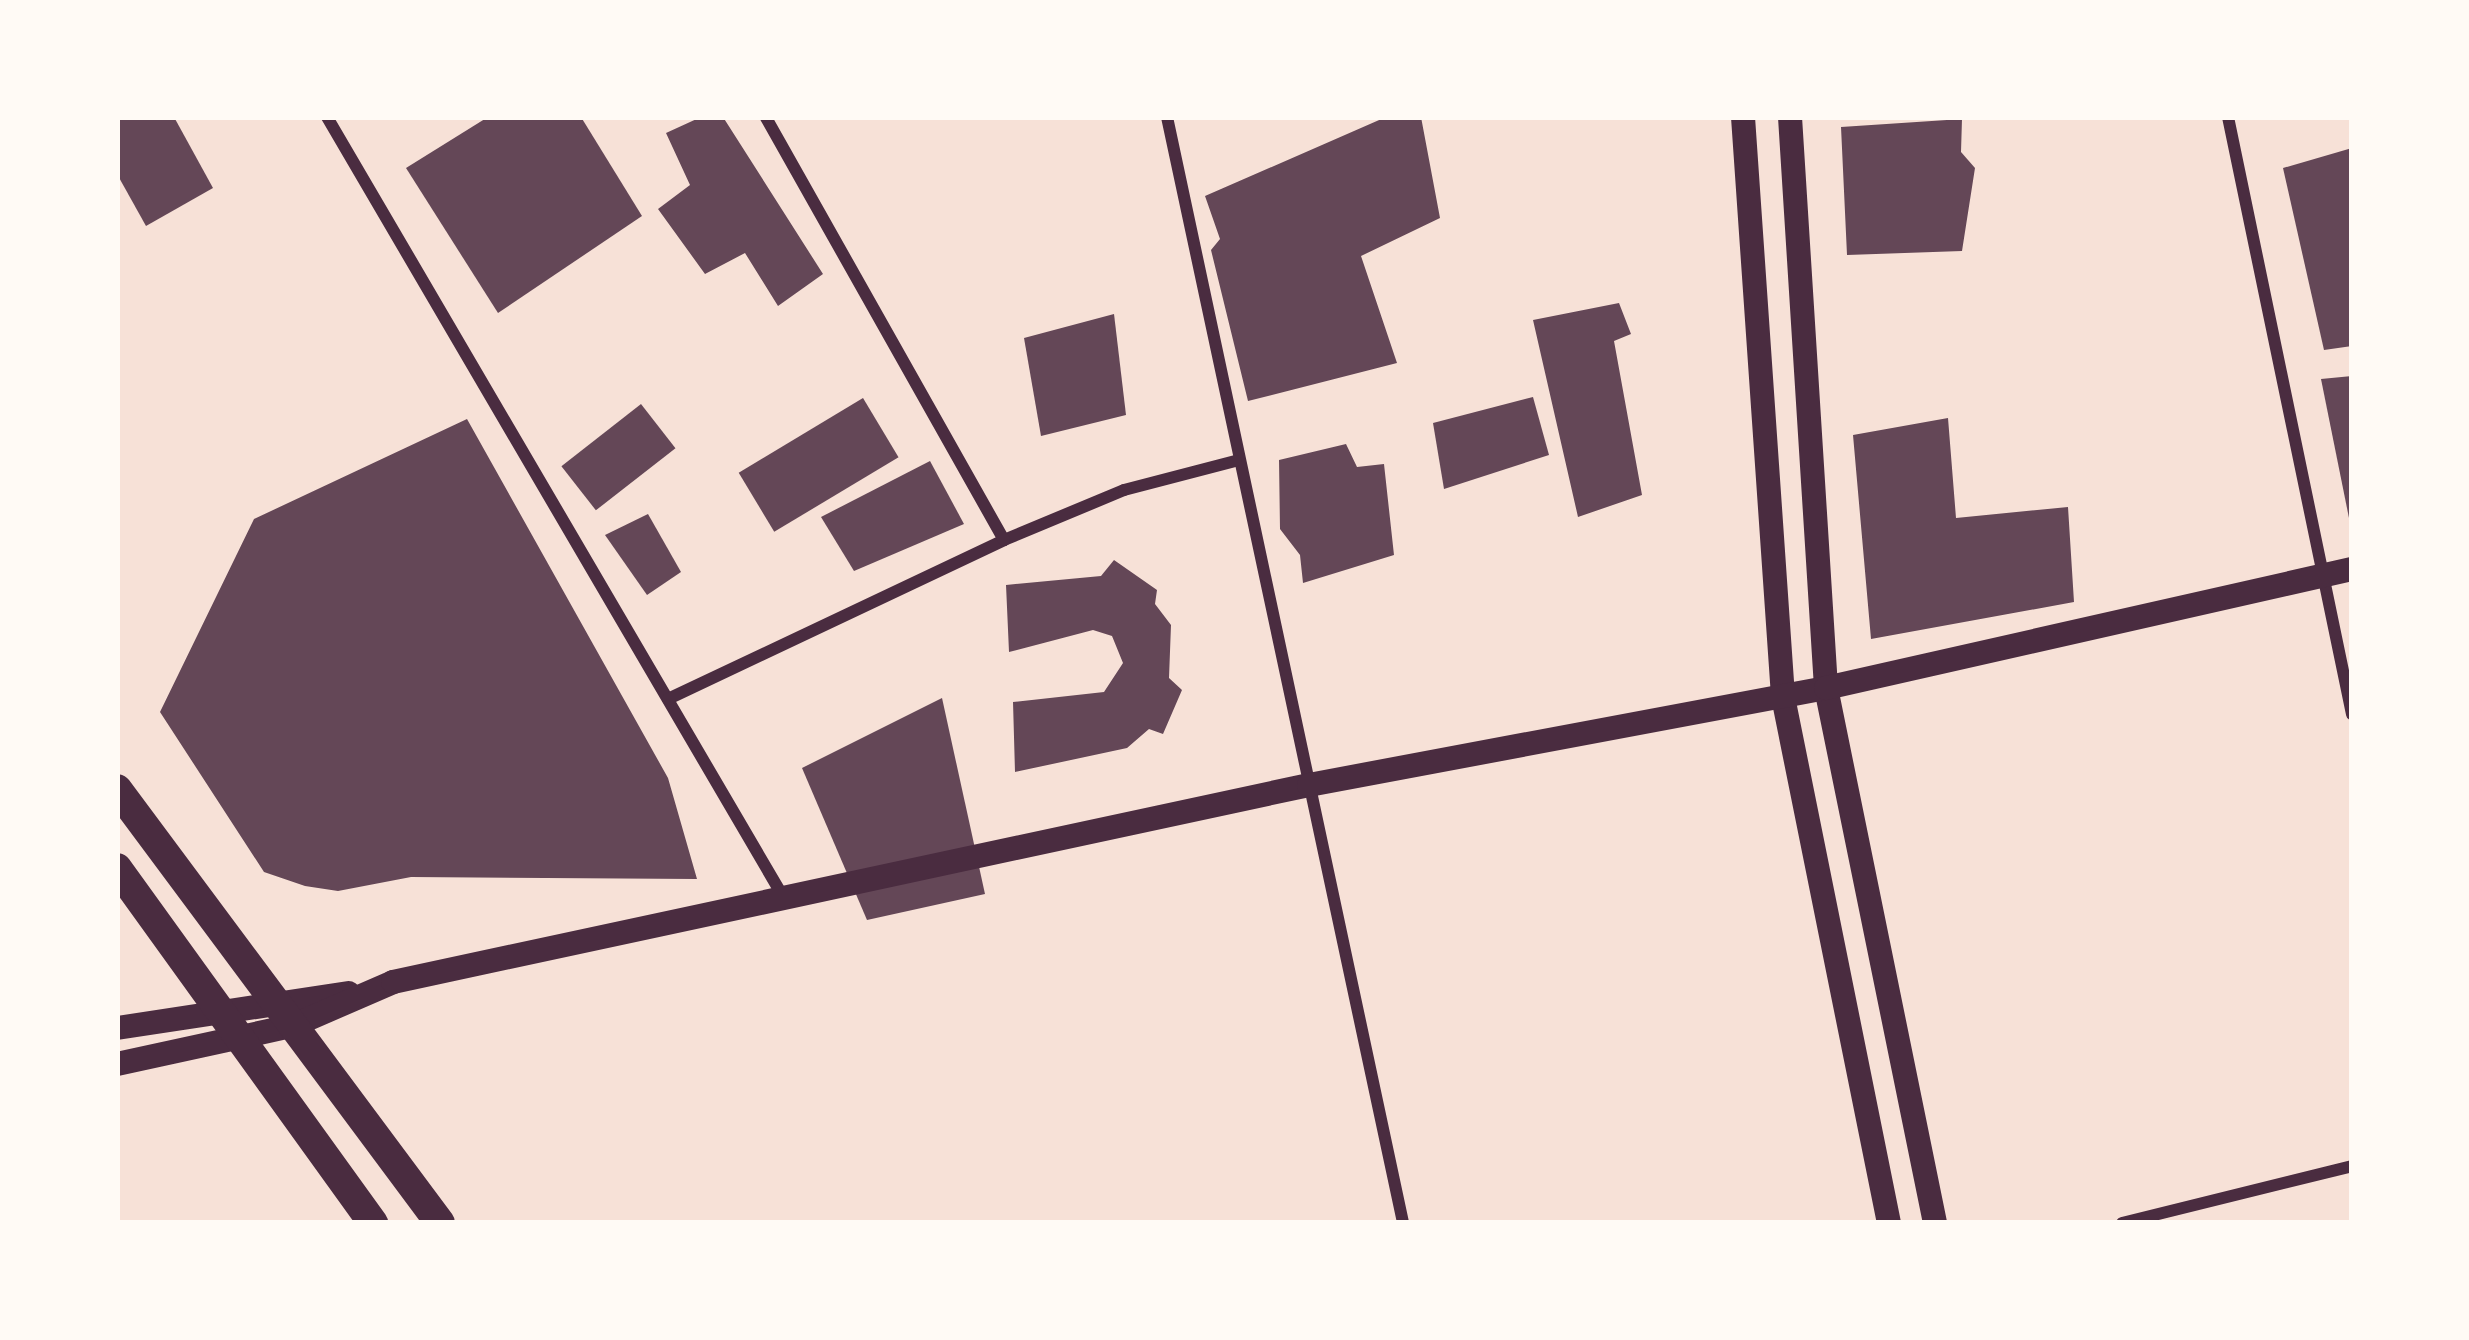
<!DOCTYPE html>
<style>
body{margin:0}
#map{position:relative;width:2469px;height:1340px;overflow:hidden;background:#f7e1d7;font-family:Georgia,serif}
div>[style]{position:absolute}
.building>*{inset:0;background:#644757;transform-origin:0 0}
.minor>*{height:12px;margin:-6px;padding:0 6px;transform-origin:6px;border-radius:6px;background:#4a2c40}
.secondary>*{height:24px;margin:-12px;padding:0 12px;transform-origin:12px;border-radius:12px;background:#4a2c40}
.primary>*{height:30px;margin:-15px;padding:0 15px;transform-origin:15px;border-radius:15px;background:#4a2c40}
span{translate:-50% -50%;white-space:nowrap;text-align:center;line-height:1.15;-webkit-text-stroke:9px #fffaf5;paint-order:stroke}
.frame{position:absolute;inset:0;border:120px solid #fffaf5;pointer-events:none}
</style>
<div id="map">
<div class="building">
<i style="clip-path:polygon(117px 117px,174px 117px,213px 188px,146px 226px,117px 174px)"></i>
<i style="clip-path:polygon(488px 117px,581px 117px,642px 216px,498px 313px,406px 168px)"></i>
<i style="clip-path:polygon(701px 117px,723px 117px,823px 274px,778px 306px,745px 253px,705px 274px,658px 209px,690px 185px,666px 133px)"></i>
<i style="clip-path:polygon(1386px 117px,1421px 117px,1440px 218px,1361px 256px,1397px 363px,1248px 401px,1211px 250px,1220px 239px,1205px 196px)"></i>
<i style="clip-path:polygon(1962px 119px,1961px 152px,1975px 168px,1962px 251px,1847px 255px,1841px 127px)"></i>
<i style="clip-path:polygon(2352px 148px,2352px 346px,2324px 350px,2283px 168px)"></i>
<i style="clip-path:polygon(1619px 303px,1631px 334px,1614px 341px,1642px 495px,1578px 517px,1533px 320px)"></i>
<i style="clip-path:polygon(1114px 314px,1126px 415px,1041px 436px,1024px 338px)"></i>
<i style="clip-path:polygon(2352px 376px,2352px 523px,2350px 523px,2321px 379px)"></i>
<i style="clip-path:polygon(1533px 397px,1549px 455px,1444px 489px,1433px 423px)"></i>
<i style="left:863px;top:398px;width:69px;height:145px;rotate:59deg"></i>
<i style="left:641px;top:404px;width:56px;height:101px;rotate:52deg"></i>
<i style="clip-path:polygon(1948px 418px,1956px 518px,2068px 507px,2074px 602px,1871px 639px,1853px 435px)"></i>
<i style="clip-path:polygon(467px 419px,668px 778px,697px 879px,411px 877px,338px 891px,305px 886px,264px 872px,160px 712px,254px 519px)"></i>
<i style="clip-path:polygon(1346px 444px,1357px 467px,1384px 464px,1394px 555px,1303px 583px,1300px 555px,1280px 529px,1279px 460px)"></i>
<i style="clip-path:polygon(930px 461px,964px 524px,854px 571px,821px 517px)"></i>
<i style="clip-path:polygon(648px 514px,681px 572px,647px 595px,605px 535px)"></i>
<i style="clip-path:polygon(1114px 560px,1157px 590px,1155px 604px,1171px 625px,1169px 678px,1182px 690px,1163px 734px,1149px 729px,1127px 748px,1015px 772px,1013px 702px,1104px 692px,1123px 663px,1112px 636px,1093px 630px,1009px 652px,1006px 585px,1101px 576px)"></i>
<i style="clip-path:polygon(942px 698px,985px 894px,867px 920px,802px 768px)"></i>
</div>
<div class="minor">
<i style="left:327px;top:117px;width:905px;rotate:59.67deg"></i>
<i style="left:1167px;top:117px;width:1131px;rotate:77.95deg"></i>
<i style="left:2228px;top:117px;width:610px;rotate:78.27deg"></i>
<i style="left:1004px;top:540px;width:130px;rotate:-22.6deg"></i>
<i style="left:1124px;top:490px;width:115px;rotate:-14.6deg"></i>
<i style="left:668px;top:699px;width:372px;rotate:-25.3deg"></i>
<i style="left:1004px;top:540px;width:485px;rotate:-119.4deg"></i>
<i style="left:2122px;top:1223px;width:237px;rotate:-13.9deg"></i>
</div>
<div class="secondary">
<i style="left:1743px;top:117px;width:581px;rotate:86.05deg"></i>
<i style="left:1783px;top:697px;width:537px;rotate:78.61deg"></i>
<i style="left:1790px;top:117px;width:572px;rotate:86.39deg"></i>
<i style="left:1826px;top:688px;width:546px;rotate:78.48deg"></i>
<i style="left:117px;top:1028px;width:234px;rotate:-8.6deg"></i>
<i style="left:117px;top:1064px;width:179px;rotate:-12.3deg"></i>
<i style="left:292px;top:1026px;width:110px;rotate:-23.5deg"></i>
<i style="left:393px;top:982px;width:937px;rotate:-12.14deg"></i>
<i style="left:1309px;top:785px;width:526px;rotate:-10.63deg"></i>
<i style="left:1826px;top:688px;width:539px;rotate:-12.75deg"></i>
</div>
<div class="primary">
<i style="left:117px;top:789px;width:541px;rotate:53.34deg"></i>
<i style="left:117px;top:868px;width:438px;rotate:54.2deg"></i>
</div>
<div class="frame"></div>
</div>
